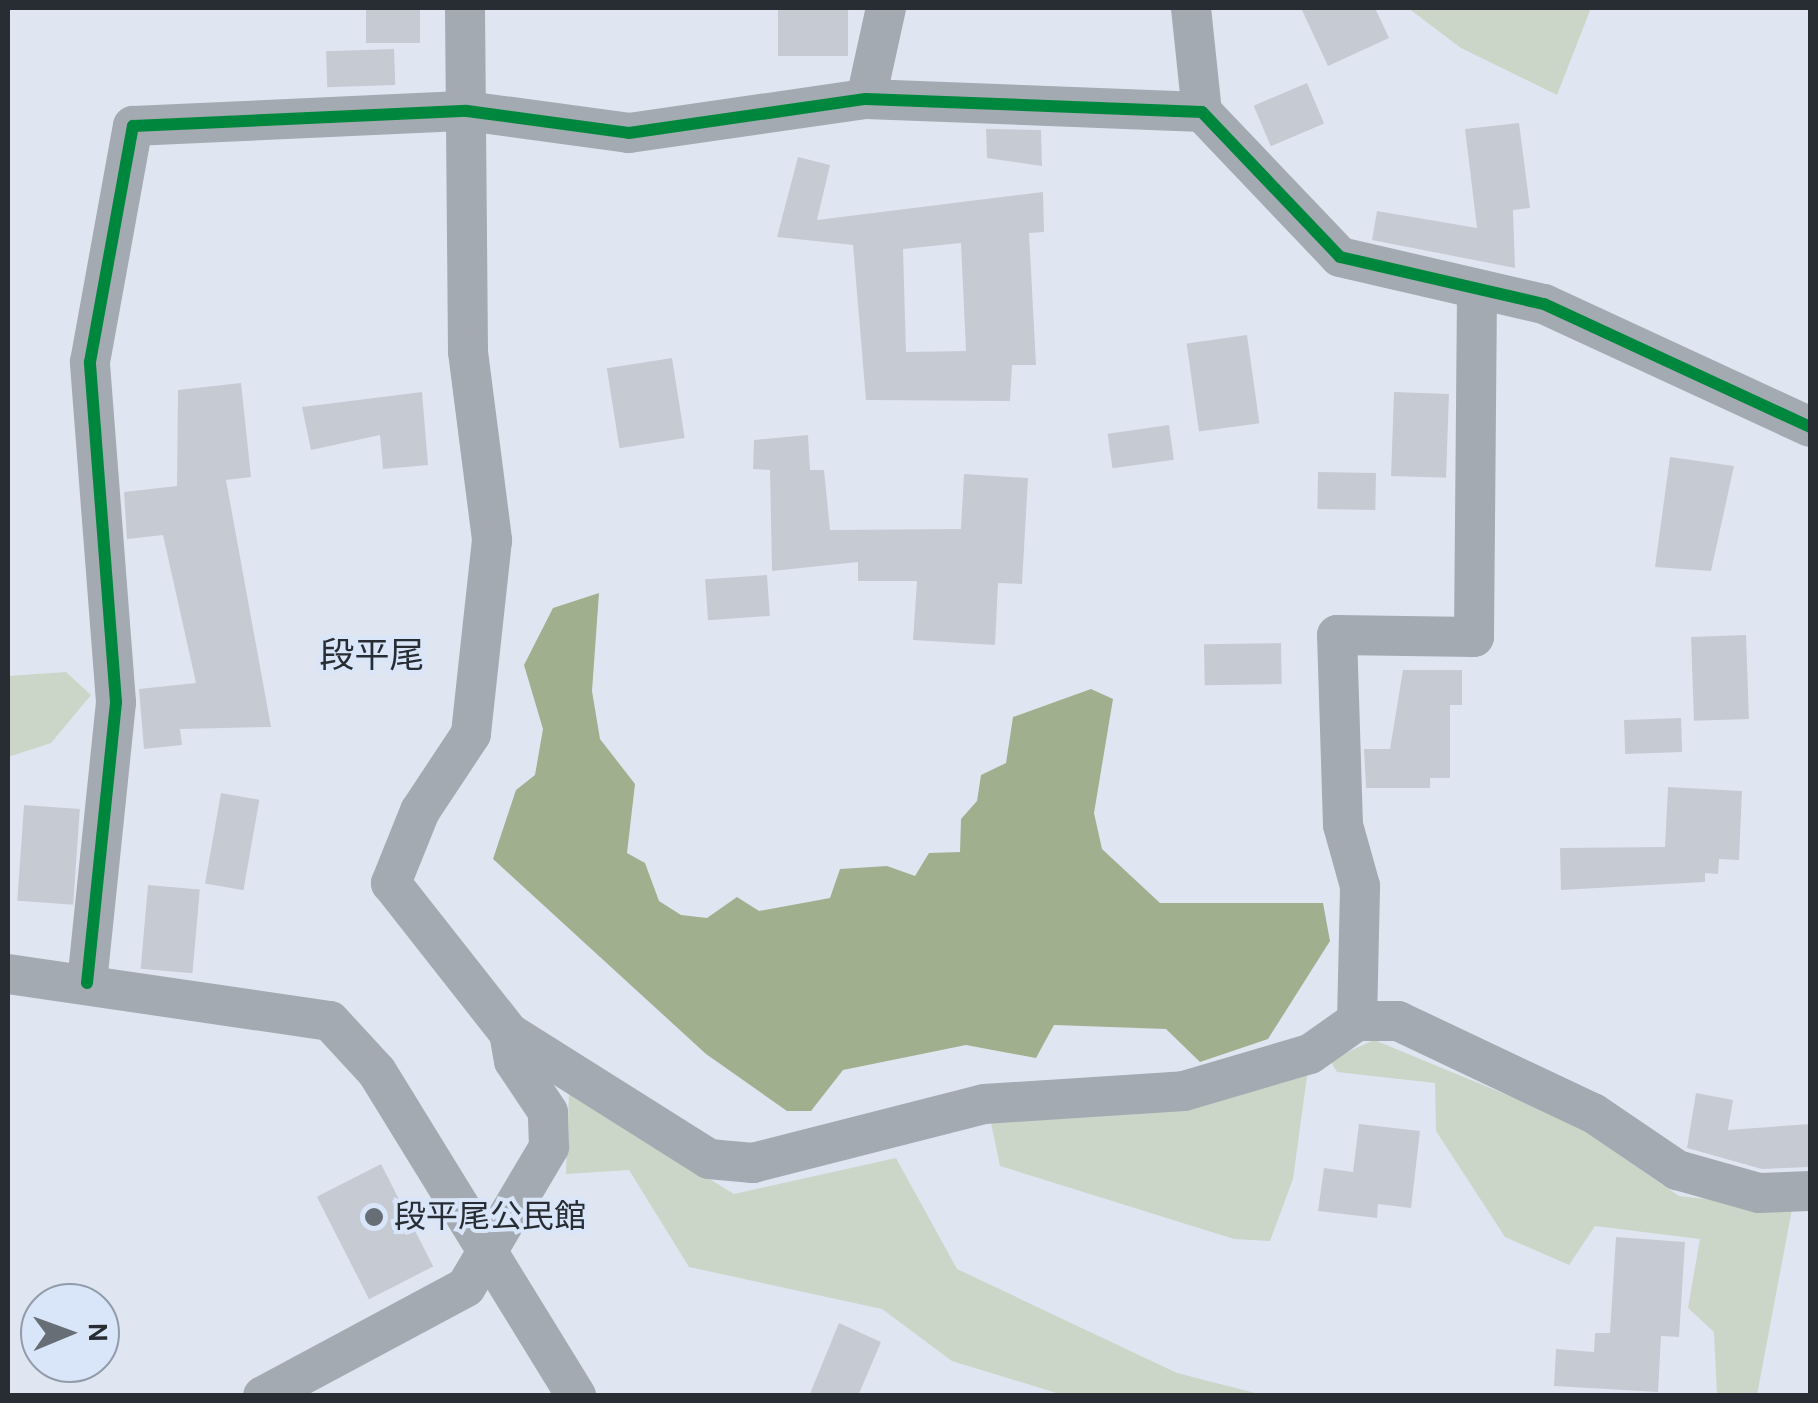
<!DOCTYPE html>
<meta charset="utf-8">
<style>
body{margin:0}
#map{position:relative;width:1818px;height:1403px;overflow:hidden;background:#e0e6f1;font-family:Karla,"Noto Sans JP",sans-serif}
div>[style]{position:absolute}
.green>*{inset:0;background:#cbd5c8}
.water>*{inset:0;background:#a0af8e}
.building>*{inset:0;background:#c6cad3;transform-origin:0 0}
.street>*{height:40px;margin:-20px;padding:0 20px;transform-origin:20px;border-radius:20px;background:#a4aab1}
.cycleway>*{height:12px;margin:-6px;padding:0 6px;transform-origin:6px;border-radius:6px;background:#00873e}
.dots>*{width:28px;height:28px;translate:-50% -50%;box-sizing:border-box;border:5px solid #d9e5f8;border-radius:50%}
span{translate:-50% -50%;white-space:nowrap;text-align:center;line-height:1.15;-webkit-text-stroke:8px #d9e5f8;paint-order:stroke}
.poi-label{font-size:32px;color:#282d34}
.left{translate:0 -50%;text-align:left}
.neighbourhood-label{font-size:35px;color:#282d34}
.frame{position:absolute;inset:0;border:10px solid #282d34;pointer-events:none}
.north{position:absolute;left:20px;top:1283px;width:100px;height:100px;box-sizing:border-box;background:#d9e5f8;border:2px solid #929baa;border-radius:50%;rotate:89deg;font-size:28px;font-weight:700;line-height:40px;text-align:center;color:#282d34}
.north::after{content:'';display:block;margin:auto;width:35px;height:45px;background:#686e76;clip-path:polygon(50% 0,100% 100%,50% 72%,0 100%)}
</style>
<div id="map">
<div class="green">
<i style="clip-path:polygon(1408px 8px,1591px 8px,1557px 95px,1461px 48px)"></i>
<i style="clip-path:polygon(66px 672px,91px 695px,51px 743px,8px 757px,8px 676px)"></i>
<i style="clip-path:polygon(1374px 1040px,1570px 1121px,1679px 1196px,1792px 1209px,1757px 1395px,1717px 1395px,1714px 1332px,1688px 1308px,1700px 1239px,1595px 1226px,1569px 1265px,1505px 1237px,1436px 1131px,1435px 1083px,1337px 1072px,1330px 1060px)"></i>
<i style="clip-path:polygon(1310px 1054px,1293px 1179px,1270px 1241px,1234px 1239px,1000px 1166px,990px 1118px)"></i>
<i style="clip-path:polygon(569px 1093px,734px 1194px,896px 1158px,957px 1269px,1177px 1373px,1263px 1395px,1063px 1395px,952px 1361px,882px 1309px,689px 1267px,629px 1170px,566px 1174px)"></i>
</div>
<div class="water">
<i style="clip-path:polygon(599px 593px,592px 691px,600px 739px,635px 784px,627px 853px,645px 863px,659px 901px,681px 915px,707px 918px,737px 897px,759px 911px,830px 898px,840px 869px,887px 866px,915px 876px,929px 853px,960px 852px,961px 819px,977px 801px,981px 775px,1006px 763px,1013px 717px,1091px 689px,1113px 699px,1094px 813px,1102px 849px,1160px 903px,1323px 903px,1330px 941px,1268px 1039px,1200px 1062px,1166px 1029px,1054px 1025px,1036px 1058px,966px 1045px,843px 1070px,811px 1111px,787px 1111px,706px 1054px,493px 859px,516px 790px,535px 775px,543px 729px,524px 665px,553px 608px)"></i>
</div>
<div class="building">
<i style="left:366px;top:8px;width:54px;height:35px"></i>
<i style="left:778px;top:8px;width:70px;height:48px"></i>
<i style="clip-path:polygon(1301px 8px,1375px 8px,1389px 38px,1328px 66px)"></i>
<i style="left:394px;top:49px;width:36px;height:68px;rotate:88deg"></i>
<i style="left:1307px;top:83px;width:44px;height:58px;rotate:67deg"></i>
<i style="clip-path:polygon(1519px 123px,1530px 208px,1513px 210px,1515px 268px,1372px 240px,1377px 211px,1477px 228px,1465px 129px)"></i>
<i style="clip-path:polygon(986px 129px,1041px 130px,1042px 166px,987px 158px)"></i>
<i style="clip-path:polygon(evenodd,798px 157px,830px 165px,817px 220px,1043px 192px,1044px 232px,1029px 233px,1036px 365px,1012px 365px,1010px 401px,866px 400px,853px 245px,777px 237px,798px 157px,961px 243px,966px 351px,906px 352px,903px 249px,961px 243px)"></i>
<i style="left:1247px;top:335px;width:89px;height:61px;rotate:82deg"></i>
<i style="left:672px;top:358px;width:81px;height:66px;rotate:81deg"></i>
<i style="clip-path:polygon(241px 383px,251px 477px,226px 480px,271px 727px,180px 729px,182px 745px,144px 749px,139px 689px,196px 683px,163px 535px,127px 539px,124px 492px,177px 486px,178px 390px)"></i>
<i style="clip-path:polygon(422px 392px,428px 465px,383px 469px,380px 435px,311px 450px,302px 407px)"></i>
<i style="left:1394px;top:392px;width:55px;height:84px;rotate:2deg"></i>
<i style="left:1169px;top:425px;width:35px;height:62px;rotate:82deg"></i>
<i style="clip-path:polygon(808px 435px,810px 470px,824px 470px,830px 530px,961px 529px,964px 474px,1028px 478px,1022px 584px,998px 583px,995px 645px,913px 640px,917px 581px,858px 581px,858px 562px,772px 571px,770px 470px,753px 469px,754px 440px)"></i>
<i style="clip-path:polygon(1670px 457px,1734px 466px,1711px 571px,1655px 567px)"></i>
<i style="left:1318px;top:472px;width:58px;height:37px;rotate:1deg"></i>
<i style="left:767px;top:575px;width:41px;height:62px;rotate:86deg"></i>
<i style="left:1746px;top:635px;width:84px;height:55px;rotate:88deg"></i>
<i style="left:1281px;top:643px;width:41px;height:77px;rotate:89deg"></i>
<i style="clip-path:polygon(1403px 670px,1462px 670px,1462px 705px,1450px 705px,1450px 778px,1430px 778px,1430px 788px,1366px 788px,1364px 749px,1390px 749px)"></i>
<i style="left:1681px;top:718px;width:34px;height:57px;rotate:88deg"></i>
<i style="clip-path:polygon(1668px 787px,1742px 791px,1739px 860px,1719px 859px,1718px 874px,1705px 873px,1705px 882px,1561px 890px,1560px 848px,1665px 847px)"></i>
<i style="left:221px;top:793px;width:39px;height:92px;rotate:10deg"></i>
<i style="left:24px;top:805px;width:56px;height:96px;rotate:4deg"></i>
<i style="left:148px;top:885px;width:52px;height:84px;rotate:5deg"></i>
<i style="clip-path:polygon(1696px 1093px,1733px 1100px,1728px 1130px,1810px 1124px,1810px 1167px,1762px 1169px,1687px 1148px)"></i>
<i style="clip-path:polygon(1359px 1124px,1420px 1131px,1411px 1208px,1378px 1204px,1377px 1218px,1318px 1211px,1324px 1168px,1353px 1172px)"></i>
<i style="left:381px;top:1164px;width:115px;height:72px;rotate:63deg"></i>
<i style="clip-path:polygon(1616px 1237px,1685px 1242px,1679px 1337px,1661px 1336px,1658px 1392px,1554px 1386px,1556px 1349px,1594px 1352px,1595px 1333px,1610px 1333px)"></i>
<i style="clip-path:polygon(839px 1323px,881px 1342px,858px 1396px,809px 1396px)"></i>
</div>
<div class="street">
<i style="left:465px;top:8px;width:344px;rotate:89.5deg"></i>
<i style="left:468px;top:352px;width:190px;rotate:82.7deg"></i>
<i style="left:492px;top:540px;width:195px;rotate:96.2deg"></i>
<i style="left:471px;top:734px;width:92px;rotate:123.5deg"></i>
<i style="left:420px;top:811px;width:78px;rotate:111.9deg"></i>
<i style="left:391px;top:883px;width:191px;rotate:51.8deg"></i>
<i style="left:509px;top:1033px;width:236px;rotate:32.2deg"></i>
<i style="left:709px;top:1159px;width:44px;rotate:5.2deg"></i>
<i style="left:753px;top:1163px;width:238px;rotate:-14.3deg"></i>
<i style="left:984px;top:1104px;width:200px;rotate:-3.7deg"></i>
<i style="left:1184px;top:1091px;width:131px;rotate:-16.4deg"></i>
<i style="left:1310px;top:1054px;width:57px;rotate:-35.1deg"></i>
<i style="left:1357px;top:1021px;width:41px"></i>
<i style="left:1398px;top:1021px;width:216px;rotate:25.3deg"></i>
<i style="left:1593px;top:1113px;width:102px;rotate:34.2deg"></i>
<i style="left:1677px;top:1170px;width:85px;rotate:15.7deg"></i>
<i style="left:1759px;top:1193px;width:51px;rotate:-2.2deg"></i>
<i style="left:1191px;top:8px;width:105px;rotate:84deg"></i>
<i style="left:866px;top:99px;width:93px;rotate:-77.6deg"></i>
<i style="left:8px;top:974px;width:325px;rotate:8.3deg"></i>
<i style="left:330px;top:1021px;width:69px;rotate:47.3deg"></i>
<i style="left:377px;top:1072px;width:380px;rotate:58.4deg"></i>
<i style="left:87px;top:983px;width:282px;rotate:-84.1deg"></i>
<i style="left:116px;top:702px;width:341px;rotate:-94.4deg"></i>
<i style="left:90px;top:362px;width:240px;rotate:-79.7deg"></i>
<i style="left:133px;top:126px;width:334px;rotate:-2.6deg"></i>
<i style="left:467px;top:111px;width:163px;rotate:7.7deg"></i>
<i style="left:629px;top:133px;width:239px;rotate:-8.2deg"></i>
<i style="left:866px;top:99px;width:336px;rotate:2.2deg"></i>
<i style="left:1202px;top:112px;width:200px;rotate:46.4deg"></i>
<i style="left:1340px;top:257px;width:209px;rotate:13deg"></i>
<i style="left:1544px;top:304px;width:293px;rotate:24.8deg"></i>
<i style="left:1357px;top:1021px;width:135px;rotate:-88.7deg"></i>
<i style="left:1360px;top:886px;width:63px;rotate:-105.6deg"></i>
<i style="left:1343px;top:825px;width:190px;rotate:-91.8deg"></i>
<i style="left:1337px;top:635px;width:137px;rotate:0.8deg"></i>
<i style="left:1474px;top:637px;width:343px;rotate:-89.5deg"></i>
<i style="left:263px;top:1396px;width:230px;rotate:-28.2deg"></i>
<i style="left:466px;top:1287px;width:163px;rotate:-59.3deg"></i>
<i style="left:549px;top:1147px;width:35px;rotate:-92deg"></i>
<i style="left:548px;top:1112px;width:61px;rotate:-123.7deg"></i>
<i style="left:514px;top:1061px;width:28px;rotate:-100deg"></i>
</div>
<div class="cycleway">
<i style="left:87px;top:983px;width:282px;rotate:-84.1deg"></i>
<i style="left:116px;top:702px;width:341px;rotate:-94.4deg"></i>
<i style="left:90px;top:362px;width:240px;rotate:-79.7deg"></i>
<i style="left:133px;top:126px;width:334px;rotate:-2.6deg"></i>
<i style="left:467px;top:111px;width:163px;rotate:7.7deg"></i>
<i style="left:629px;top:133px;width:239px;rotate:-8.2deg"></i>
<i style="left:866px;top:99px;width:336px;rotate:2.2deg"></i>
<i style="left:1202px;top:112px;width:200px;rotate:46.4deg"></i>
<i style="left:1340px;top:257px;width:209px;rotate:13deg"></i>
<i style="left:1544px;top:304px;width:293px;rotate:24.8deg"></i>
</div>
<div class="dots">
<i style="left:374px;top:1217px;background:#686e76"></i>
</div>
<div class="poi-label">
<span class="left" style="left:394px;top:1217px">段平尾公民館</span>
</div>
<div class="neighbourhood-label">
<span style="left:372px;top:656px">段平尾</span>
</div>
<div class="frame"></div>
<div class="north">N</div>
</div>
